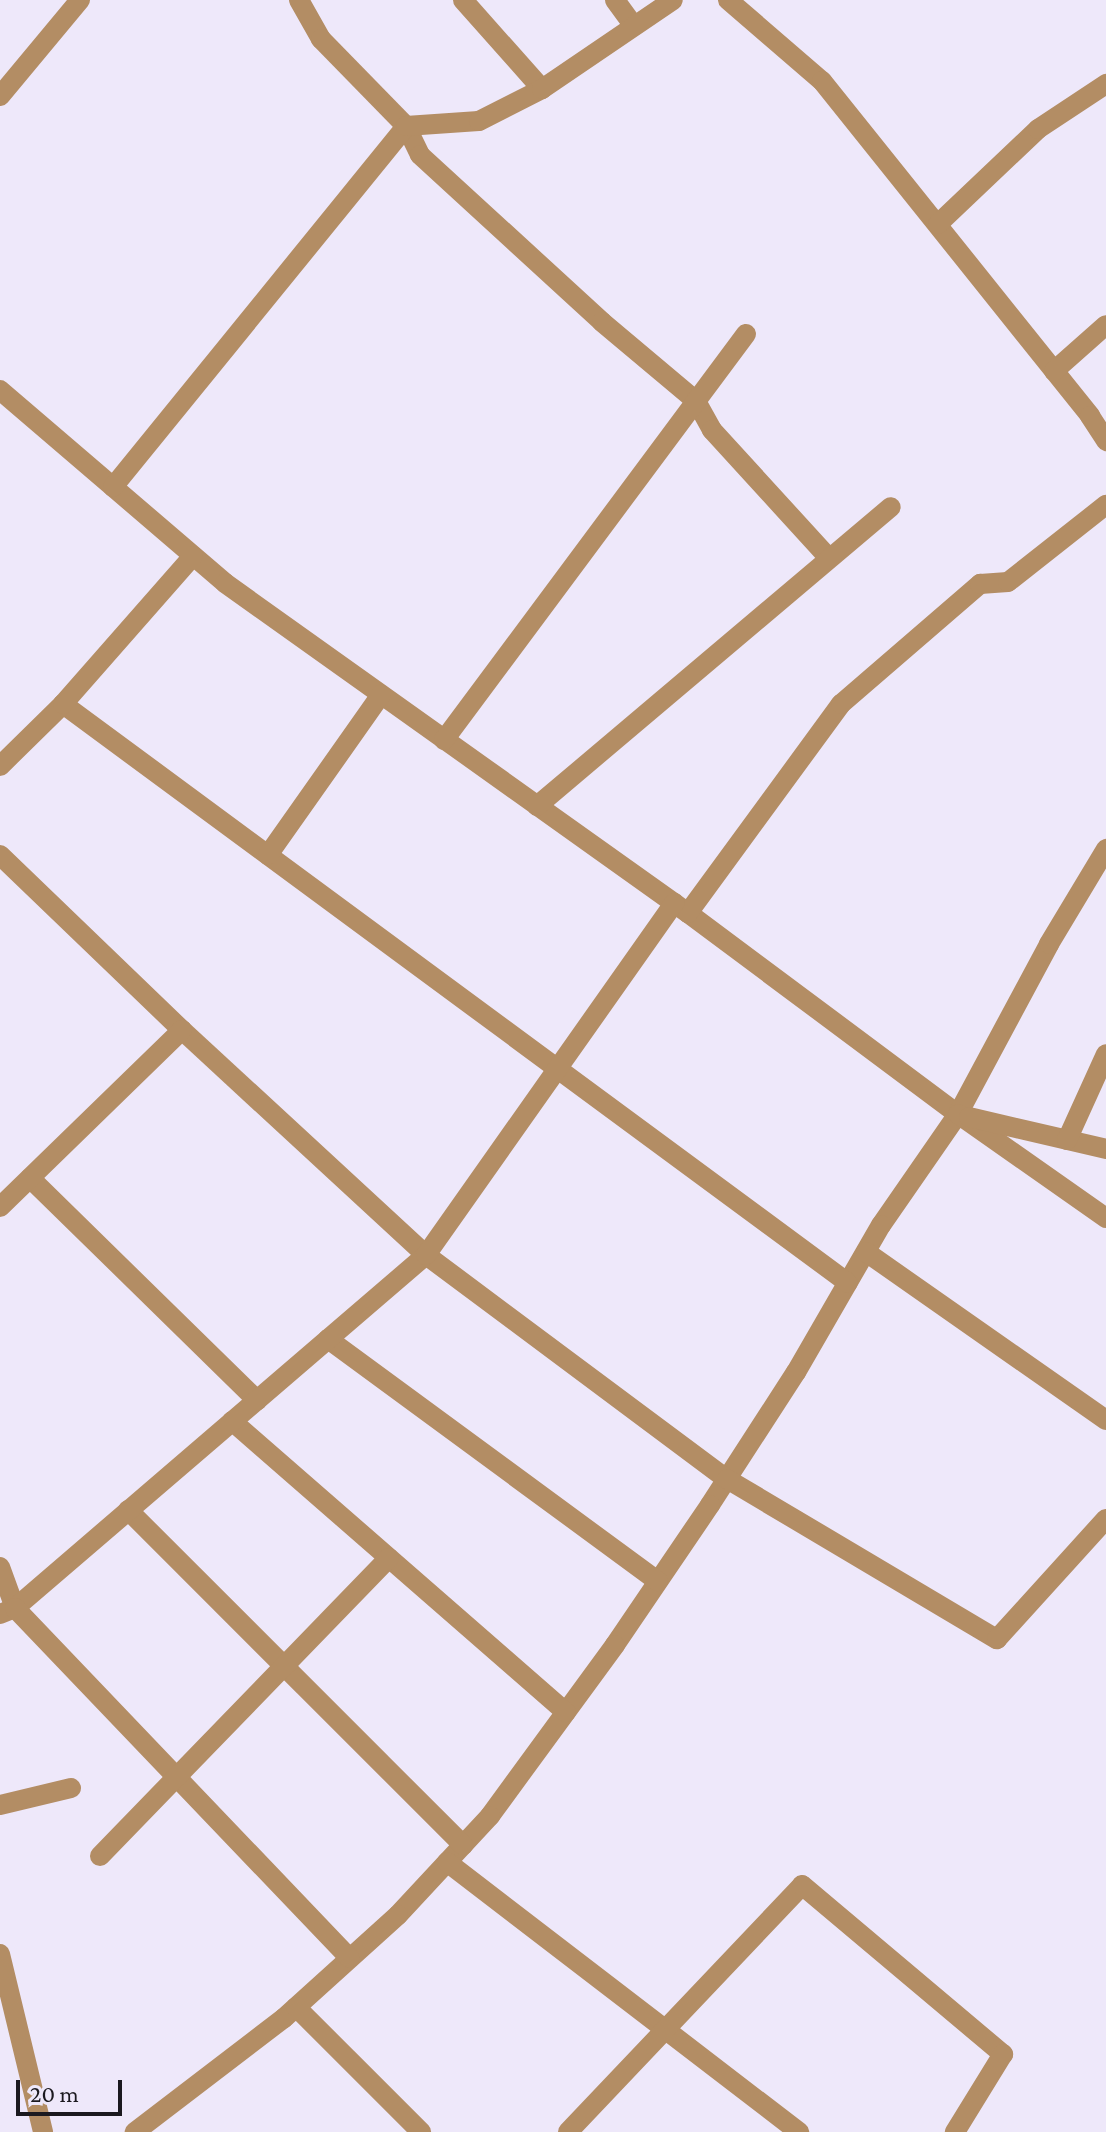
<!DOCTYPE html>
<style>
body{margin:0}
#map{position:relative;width:1106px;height:2132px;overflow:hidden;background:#eee8fa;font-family:"Crimson Pro",serif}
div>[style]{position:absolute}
.minor>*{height:20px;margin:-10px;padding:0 10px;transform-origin:10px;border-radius:10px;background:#b38d64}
span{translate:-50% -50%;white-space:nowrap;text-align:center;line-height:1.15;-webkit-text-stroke:7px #eee8fa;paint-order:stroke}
.scale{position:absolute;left:16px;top:2080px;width:106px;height:36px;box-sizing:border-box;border:4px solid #1b191f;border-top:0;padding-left:10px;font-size:24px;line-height:28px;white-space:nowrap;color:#1b191f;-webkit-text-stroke:6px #eee8fa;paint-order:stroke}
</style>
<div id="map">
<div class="minor">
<i style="left:299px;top:0;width:45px;rotate:60.6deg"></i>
<i style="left:321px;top:39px;width:122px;rotate:45.7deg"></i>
<i style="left:406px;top:126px;width:32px;rotate:64deg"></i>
<i style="left:420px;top:155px;width:247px;rotate:42.5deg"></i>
<i style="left:602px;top:322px;width:123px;rotate:40deg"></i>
<i style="left:696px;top:401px;width:33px;rotate:61deg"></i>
<i style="left:712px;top:430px;width:173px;rotate:47.6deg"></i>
<i style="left:463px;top:0;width:119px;rotate:48.4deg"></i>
<i style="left:615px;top:0;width:32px;rotate:54deg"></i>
<i style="left:728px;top:0;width:124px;rotate:40.8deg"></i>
<i style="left:822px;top:81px;width:429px;rotate:51.3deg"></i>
<i style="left:1090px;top:416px;width:30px;rotate:57deg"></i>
<i style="left:0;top:96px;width:125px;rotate:-50.2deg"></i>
<i style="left:938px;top:224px;width:138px;rotate:-43.5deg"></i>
<i style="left:1038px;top:129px;width:82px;rotate:-33.5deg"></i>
<i style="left:1054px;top:371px;width:69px;rotate:-41.5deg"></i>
<i style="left:0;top:390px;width:296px;rotate:40.6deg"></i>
<i style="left:225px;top:583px;width:569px;rotate:35.48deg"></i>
<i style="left:688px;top:913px;width:337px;rotate:36.7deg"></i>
<i style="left:958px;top:1114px;width:135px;rotate:124.7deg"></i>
<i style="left:881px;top:1225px;width:170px;rotate:120deg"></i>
<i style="left:796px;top:1372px;width:158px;rotate:122.9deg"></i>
<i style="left:710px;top:1505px;width:169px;rotate:124.2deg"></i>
<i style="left:615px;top:1645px;width:212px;rotate:126.2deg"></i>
<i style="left:490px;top:1816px;width:135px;rotate:132.9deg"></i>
<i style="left:398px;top:1915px;width:154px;rotate:137.9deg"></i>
<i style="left:284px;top:2018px;width:188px;rotate:142.6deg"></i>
<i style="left:113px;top:487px;width:465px;rotate:-50.9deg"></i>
<i style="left:406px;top:126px;width:73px;rotate:-3.9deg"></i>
<i style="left:479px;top:121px;width:71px;rotate:-26.9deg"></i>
<i style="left:542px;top:89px;width:158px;rotate:-34.2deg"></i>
<i style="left:63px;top:704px;width:975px;rotate:36.41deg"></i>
<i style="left:444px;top:740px;width:506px;rotate:-53.36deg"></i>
<i style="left:0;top:766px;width:88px;rotate:-44.5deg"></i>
<i style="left:63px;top:704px;width:197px;rotate:-48.7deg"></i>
<i style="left:537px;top:806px;width:463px;rotate:-40.2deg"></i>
<i style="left:0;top:855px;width:252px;rotate:43.9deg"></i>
<i style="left:182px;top:1030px;width:332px;rotate:42.7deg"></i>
<i style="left:426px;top:1255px;width:375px;rotate:36.7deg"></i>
<i style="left:727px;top:1479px;width:314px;rotate:30.7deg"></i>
<i style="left:997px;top:1639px;width:162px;rotate:-47.8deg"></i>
<i style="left:268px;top:855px;width:196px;rotate:-54.8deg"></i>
<i style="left:688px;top:913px;width:259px;rotate:-53.8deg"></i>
<i style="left:841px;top:704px;width:184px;rotate:-40.8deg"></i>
<i style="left:980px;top:584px;width:28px;rotate:-4deg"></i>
<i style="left:1008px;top:582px;width:125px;rotate:-38.2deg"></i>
<i style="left:958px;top:1114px;width:193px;rotate:-61.8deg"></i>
<i style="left:1049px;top:944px;width:111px;rotate:-59deg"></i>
<i style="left:958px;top:1114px;width:181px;rotate:35.1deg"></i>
<i style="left:969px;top:1117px;width:141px;rotate:13.1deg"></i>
<i style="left:1067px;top:1140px;width:94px;rotate:-65.6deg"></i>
<i style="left:30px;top:1178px;width:318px;rotate:44.4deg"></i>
<i style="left:0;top:1207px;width:254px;rotate:-44.2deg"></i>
<i style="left:866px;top:1252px;width:293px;rotate:35deg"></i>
<i style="left:328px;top:1339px;width:409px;rotate:36.3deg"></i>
<i style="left:232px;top:1421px;width:443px;rotate:41.1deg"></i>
<i style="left:128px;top:1510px;width:474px;rotate:45deg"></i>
<i style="left:0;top:1567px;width:44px;rotate:69.9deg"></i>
<i style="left:15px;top:1608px;width:542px;rotate:-40.66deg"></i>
<i style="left:426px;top:1255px;width:431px;rotate:-54.8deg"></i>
<i style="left:0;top:1614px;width:16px;rotate:-22deg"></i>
<i style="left:15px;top:1608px;width:484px;rotate:46.3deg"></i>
<i style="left:0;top:1805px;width:73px;rotate:-13.5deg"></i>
<i style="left:100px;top:1856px;width:415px;rotate:-45.9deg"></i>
<i style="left:447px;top:1862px;width:444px;rotate:37.5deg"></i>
<i style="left:0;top:1954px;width:183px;rotate:76.4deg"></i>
<i style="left:296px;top:2007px;width:177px;rotate:45deg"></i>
<i style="left:568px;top:2132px;width:340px;rotate:-46.5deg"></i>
<i style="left:802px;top:1885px;width:263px;rotate:40.1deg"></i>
<i style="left:1003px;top:2054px;width:92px;rotate:121.6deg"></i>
</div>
<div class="scale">20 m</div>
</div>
